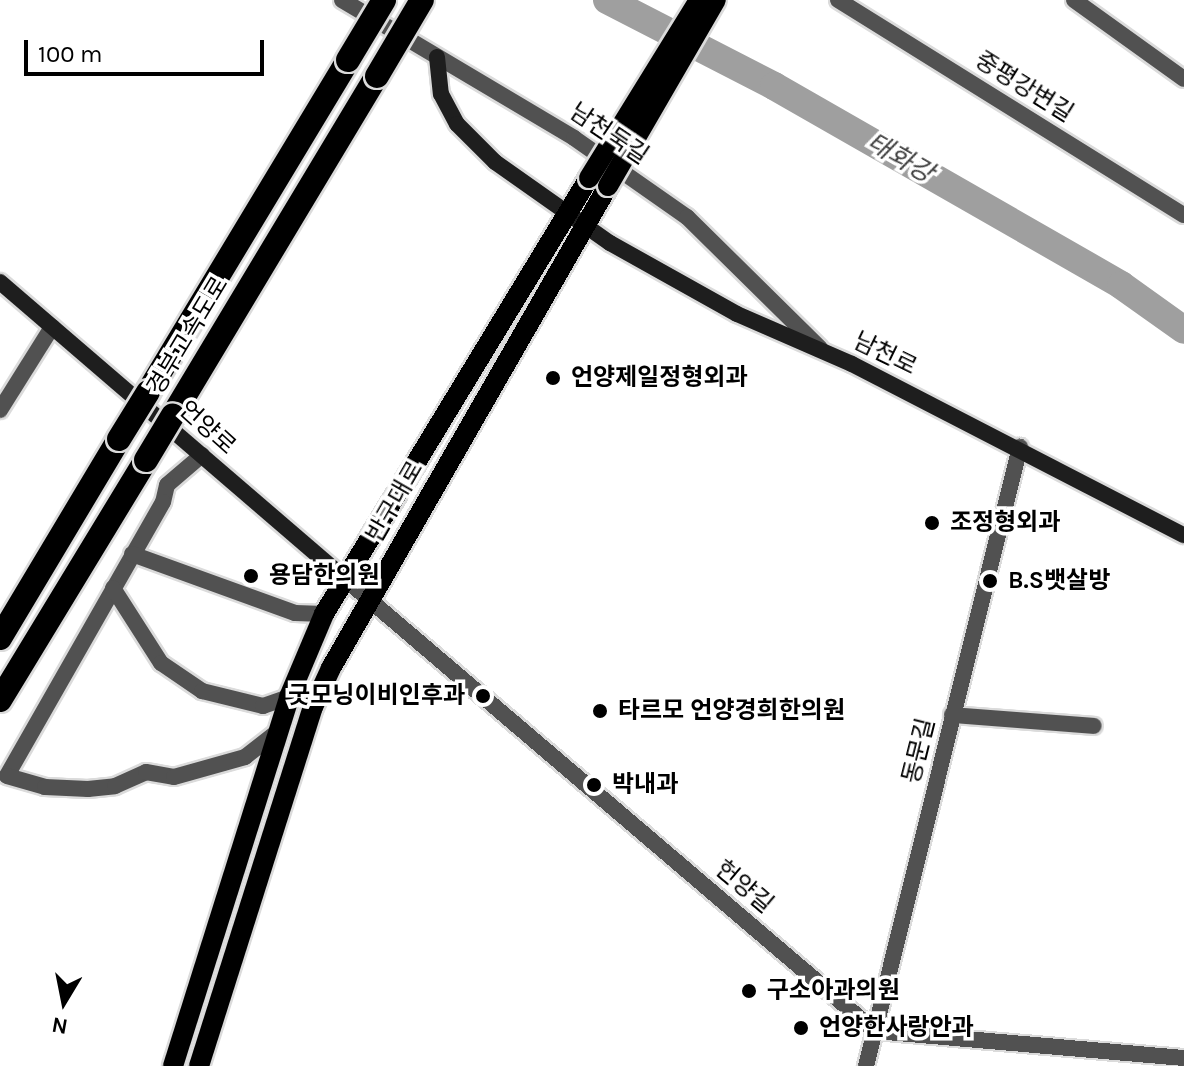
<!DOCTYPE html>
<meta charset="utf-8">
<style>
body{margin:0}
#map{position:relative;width:1184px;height:1066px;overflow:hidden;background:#fff;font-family:Karla,"Noto Sans KR",sans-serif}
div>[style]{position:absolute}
.river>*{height:28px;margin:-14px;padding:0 14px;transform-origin:14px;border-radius:14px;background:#9f9f9f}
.roads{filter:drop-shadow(2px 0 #dbdbdb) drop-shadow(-2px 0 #dbdbdb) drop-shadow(0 2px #dbdbdb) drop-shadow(0 -2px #dbdbdb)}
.minor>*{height:16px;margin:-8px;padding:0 8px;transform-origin:8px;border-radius:8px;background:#515151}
.tertiary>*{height:16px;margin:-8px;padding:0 8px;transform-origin:8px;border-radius:8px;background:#515151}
.secondary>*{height:16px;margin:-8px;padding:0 8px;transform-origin:8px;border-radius:8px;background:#1e1e1e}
.primary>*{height:20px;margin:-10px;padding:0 10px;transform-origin:10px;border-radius:10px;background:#000}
.motorway>*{height:24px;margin:-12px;padding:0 12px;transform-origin:12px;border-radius:12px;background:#000}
.bridges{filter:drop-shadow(2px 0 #dbdbdb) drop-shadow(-2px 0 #dbdbdb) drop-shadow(0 2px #dbdbdb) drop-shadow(0 -2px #dbdbdb)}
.primary-bridge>*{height:20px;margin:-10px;padding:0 10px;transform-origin:10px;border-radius:10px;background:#000}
.motorway-bridge>*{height:24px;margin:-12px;padding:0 12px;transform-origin:12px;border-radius:12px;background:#000}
.dots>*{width:22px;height:22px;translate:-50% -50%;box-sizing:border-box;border:4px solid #fff;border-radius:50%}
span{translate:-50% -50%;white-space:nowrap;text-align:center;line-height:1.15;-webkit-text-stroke:7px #fff;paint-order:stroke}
.street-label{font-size:24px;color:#000}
.poi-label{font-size:24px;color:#000;font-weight:700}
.left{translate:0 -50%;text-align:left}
.right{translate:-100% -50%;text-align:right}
.water-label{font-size:26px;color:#404040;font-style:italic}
.north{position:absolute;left:24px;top:962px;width:80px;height:80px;-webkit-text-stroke:6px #fff;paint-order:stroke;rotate:190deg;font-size:22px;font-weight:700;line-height:32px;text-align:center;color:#000}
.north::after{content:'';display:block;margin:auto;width:28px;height:36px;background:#000;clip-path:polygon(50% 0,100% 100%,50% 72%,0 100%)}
.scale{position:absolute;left:24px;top:40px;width:240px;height:36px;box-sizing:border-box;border:4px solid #000;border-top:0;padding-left:10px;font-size:24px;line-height:28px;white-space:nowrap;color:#000;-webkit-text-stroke:6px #fff;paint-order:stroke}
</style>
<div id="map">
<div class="river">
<i style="left:607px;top:0;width:188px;rotate:27.2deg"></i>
<i style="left:774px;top:86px;width:400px;rotate:29.8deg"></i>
<i style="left:1121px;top:285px;width:77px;rotate:35.5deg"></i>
</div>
<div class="roads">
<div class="minor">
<i style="left:342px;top:0;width:270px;rotate:30.7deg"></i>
<i style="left:574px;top:138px;width:138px;rotate:35deg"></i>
<i style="left:687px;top:217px;width:187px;rotate:44.6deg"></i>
<i style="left:838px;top:0;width:407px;rotate:31.9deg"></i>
<i style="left:1074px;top:0;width:135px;rotate:35.7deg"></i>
<i style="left:0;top:410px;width:98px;rotate:-57.9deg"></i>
<i style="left:202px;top:455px;width:46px;rotate:139.4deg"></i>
<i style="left:167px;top:485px;width:17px;rotate:103deg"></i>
<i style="left:163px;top:502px;width:315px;rotate:119.7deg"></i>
<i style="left:7px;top:776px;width:40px;rotate:16deg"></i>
<i style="left:45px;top:787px;width:43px;rotate:2.7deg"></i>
<i style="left:88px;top:789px;width:27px;rotate:-6deg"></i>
<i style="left:115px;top:786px;width:34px;rotate:-24deg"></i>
<i style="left:146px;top:772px;width:28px;rotate:10deg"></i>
<i style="left:174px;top:777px;width:74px;rotate:-15.7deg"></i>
<i style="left:245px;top:757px;width:41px;rotate:-38deg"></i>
<i style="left:132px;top:554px;width:173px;rotate:19.9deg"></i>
<i style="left:295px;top:613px;width:29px;rotate:2deg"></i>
<i style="left:345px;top:579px;width:697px;rotate:40.46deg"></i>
<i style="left:875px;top:1031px;width:310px;rotate:5deg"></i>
<i style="left:113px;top:588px;width:89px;rotate:57.4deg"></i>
<i style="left:161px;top:663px;width:50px;rotate:34.3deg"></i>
<i style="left:202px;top:691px;width:63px;rotate:13.8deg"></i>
<i style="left:263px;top:706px;width:28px;rotate:-19deg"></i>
<i style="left:952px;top:715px;width:142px;rotate:4.4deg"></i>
</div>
<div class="tertiary">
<i style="left:866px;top:1066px;width:638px;rotate:-76.03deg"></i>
</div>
<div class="secondary">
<i style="left:437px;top:57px;width:37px;rotate:84deg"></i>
<i style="left:441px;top:94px;width:34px;rotate:62deg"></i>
<i style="left:457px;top:124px;width:54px;rotate:45deg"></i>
<i style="left:495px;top:162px;width:141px;rotate:35.2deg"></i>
<i style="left:610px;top:243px;width:145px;rotate:29.2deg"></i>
<i style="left:737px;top:314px;width:125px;rotate:23.5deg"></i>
<i style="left:852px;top:364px;width:373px;rotate:27.3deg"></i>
<i style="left:0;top:282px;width:455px;rotate:40.7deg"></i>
</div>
<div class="primary">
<i style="left:173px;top:1066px;width:387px;rotate:-72.5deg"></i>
<i style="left:289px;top:697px;width:90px;rotate:-67.1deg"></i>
<i style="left:324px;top:614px;width:510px;rotate:-58.71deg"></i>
<i style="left:199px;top:1066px;width:377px;rotate:-72.4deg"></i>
<i style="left:313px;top:707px;width:43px;rotate:-65.2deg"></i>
<i style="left:331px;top:668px;width:556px;rotate:-60.11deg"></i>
</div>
<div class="motorway">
<i style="left:148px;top:392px;width:388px;rotate:-58.9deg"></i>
<i style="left:173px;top:415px;width:396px;rotate:-59deg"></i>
<i style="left:0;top:638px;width:232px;rotate:-59.1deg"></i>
<i style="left:0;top:700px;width:281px;rotate:-58.7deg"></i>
</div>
</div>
<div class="bridges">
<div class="primary-bridge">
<i style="left:589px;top:178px;width:209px;rotate:-58.3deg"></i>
<i style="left:608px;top:186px;width:215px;rotate:-59.9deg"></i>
</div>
<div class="motorway-bridge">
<i style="left:348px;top:60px;width:70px;rotate:-59deg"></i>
<i style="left:377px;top:76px;width:88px;rotate:-59.4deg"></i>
<i style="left:119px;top:439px;width:55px;rotate:-58.3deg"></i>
<i style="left:146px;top:460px;width:52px;rotate:-59deg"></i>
</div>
</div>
<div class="dots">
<i style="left:553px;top:378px;background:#000"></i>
<i style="left:932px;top:523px;background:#000"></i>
<i style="left:251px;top:576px;background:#000"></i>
<i style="left:990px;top:581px;background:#000"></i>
<i style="left:483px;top:696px;background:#000"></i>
<i style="left:600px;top:711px;background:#000"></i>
<i style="left:594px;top:785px;background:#000"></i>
<i style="left:749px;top:991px;background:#000"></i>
<i style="left:801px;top:1028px;background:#000"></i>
</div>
<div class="street-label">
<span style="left:1024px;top:87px;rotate:32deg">중평강변길</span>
<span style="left:609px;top:134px;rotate:34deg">남천둑길</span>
<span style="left:188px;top:336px;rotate:-59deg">경부고속도로</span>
<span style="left:885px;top:354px;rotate:26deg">남천로</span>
<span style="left:207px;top:428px;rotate:42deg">언양로</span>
<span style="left:395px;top:502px;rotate:-60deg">반구대로</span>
<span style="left:919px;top:751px;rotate:-76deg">동문길</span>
<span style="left:744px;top:887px;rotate:40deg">헌양길</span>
</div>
<div class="poi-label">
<span class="left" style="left:571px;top:378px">언양제일정형외과</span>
<span class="left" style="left:950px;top:523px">조정형외과</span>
<span class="left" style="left:269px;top:576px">용담한의원</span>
<span class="left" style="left:1008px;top:581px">B.S뱃살방</span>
<span class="right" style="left:465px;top:696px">굿모닝이비인후과</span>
<span class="left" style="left:618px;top:711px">타르모 언양경희한의원</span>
<span class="left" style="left:612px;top:785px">박내과</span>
<span class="left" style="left:767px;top:991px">구소아과의원</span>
<span class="left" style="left:819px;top:1028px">언양한사랑안과</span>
</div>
<div class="water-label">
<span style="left:900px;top:158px;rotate:30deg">태화강</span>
</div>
<div class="north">N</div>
<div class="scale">100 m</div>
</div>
